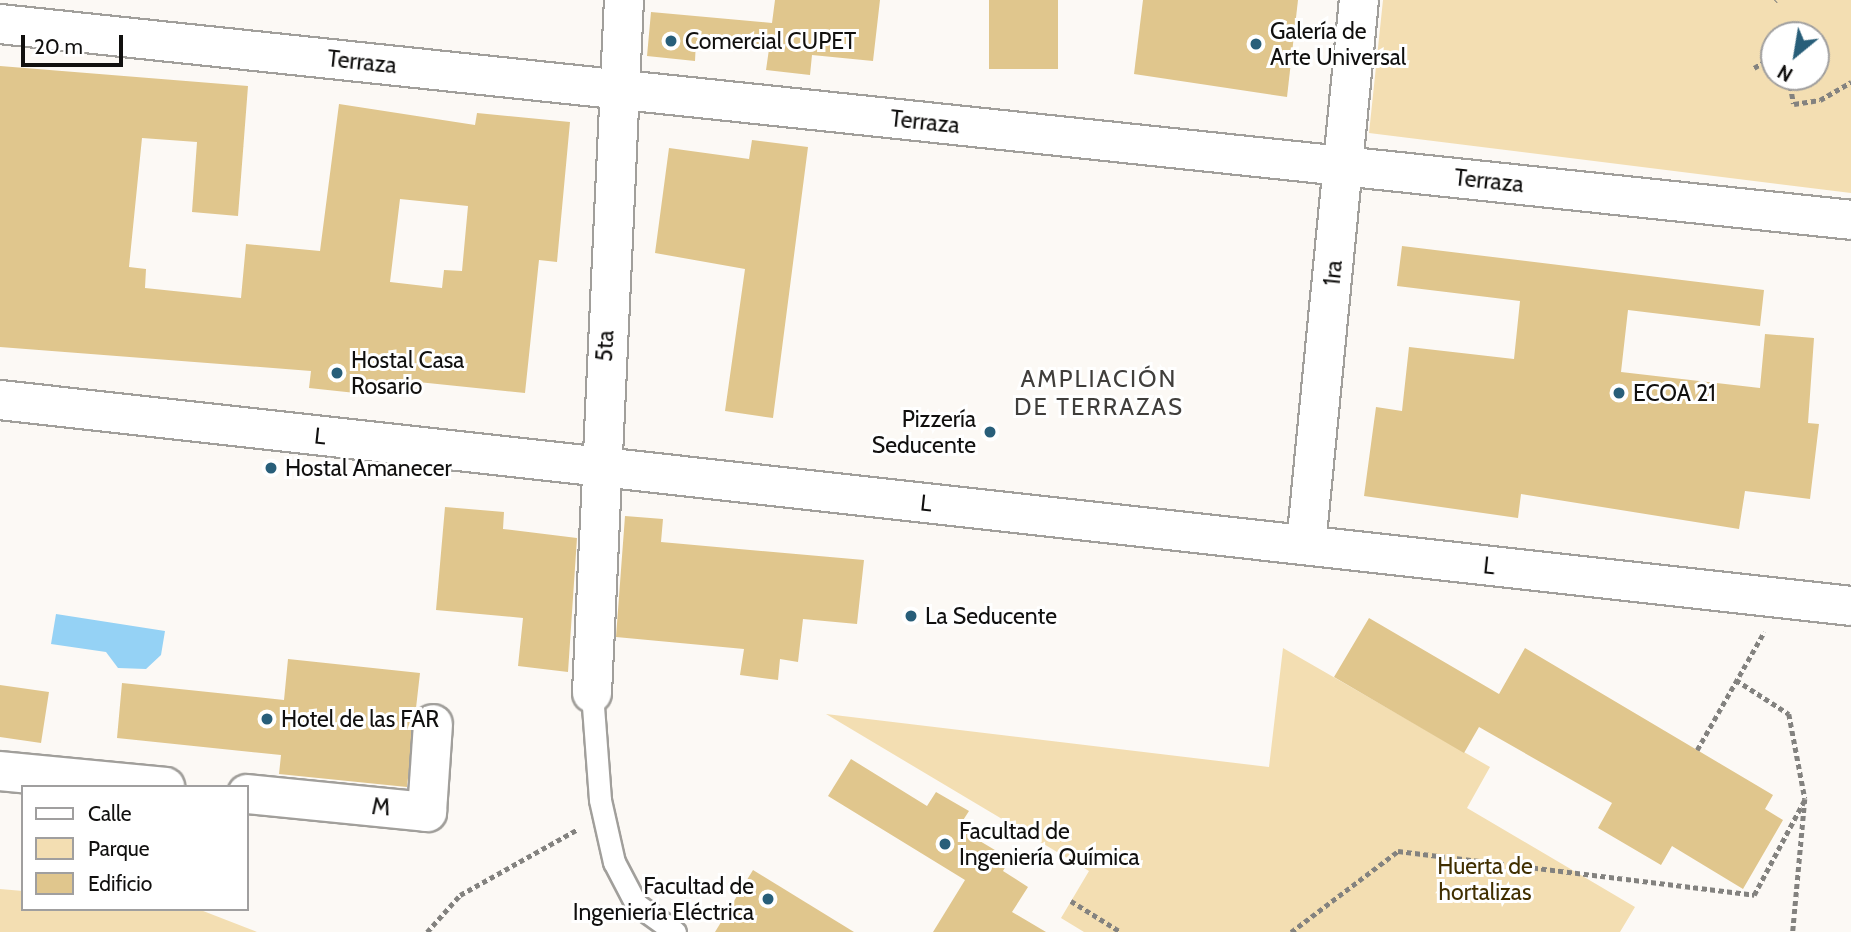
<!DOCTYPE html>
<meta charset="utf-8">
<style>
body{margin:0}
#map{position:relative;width:1851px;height:932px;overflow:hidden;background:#fcf9f5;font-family:Cabin,sans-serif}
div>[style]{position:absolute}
.green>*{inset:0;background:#f3deb2}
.water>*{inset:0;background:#95d2f5}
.building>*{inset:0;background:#e0c68d;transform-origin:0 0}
.path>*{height:4.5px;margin-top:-2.25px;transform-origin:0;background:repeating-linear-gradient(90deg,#83827f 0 5px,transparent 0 8.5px)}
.roads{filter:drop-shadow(2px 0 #a19f9b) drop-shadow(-2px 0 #a19f9b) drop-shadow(0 2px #a19f9b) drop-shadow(0 -2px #a19f9b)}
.lane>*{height:21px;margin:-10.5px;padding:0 10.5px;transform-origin:10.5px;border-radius:10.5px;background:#fff}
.street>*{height:38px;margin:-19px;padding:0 19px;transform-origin:19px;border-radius:19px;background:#fff}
.dots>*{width:19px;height:19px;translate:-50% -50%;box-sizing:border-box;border:4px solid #fff;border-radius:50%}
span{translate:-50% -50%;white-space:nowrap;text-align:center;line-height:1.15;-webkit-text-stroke:6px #fff;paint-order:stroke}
.poi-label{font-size:23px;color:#11100f}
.left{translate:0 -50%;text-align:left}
.right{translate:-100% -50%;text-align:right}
.street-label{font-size:23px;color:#11100f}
.park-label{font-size:23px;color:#412f00}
.neighbourhood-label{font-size:24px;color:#403e3b;letter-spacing:2px}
.legend{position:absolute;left:21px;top:785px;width:228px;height:126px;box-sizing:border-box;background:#fff;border:2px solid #a09f9f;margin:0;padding:9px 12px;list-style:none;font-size:21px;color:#11100f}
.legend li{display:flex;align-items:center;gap:14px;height:35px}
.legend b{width:35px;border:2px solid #a09f9f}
.north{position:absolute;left:1760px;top:21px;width:70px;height:70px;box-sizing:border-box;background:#fff;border:2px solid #a09f9f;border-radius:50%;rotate:210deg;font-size:19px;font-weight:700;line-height:28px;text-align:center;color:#11100f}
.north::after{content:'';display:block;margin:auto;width:24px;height:32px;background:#285e79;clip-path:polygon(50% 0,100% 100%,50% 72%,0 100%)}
.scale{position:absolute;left:21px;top:35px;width:102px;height:32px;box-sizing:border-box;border:4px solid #11100f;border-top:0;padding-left:9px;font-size:21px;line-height:24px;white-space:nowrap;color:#11100f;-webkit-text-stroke:5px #fff;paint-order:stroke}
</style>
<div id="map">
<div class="green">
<i style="clip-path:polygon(evenodd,1383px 0,1851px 0,1851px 193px,1369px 133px,1383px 0,1816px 35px,1816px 77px,1774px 77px,1774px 35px,1816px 35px)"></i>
<i style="clip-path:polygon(1283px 648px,1490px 767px,1467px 808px,1635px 907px,1620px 932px,1084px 932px,1061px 918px,1089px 871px,826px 714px,1269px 767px)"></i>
<i style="clip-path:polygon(0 889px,23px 891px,23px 909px,198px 909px,257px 932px,0 932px)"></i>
</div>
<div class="water">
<i style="clip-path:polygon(56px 614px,165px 631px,161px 655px,146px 669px,118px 668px,106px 652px,51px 644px)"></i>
</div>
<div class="building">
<i style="clip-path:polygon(775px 0,880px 0,873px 61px,812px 55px,810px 75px,766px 70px,769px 49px,696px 41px,695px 61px,647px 56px,651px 12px,772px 23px)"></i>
<i style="left:989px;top:0;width:69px;height:69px"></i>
<i style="clip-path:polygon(1143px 0,1298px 0,1287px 97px,1134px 74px)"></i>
<i style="clip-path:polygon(evenodd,0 66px,248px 86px,238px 216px,192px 212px,197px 142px,142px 138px,129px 267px,146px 269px,145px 288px,241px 298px,246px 244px,320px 251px,339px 104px,475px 125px,477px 113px,570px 122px,557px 262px,539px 260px,525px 393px,418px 382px,417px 390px,366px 384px,365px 394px,309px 388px,311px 371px,0 347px,0 66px,400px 199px,468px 206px,462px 271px,444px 270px,442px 288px,390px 282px,400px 199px)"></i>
<i style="clip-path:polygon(752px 140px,808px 147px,773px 418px,725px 411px,745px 269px,655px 253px,669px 148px,749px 159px)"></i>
<i style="clip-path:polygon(1402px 246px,1764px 290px,1760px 326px,1628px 310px,1621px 372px,1760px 388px,1765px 334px,1814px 338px,1808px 423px,1819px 424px,1810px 499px,1745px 491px,1739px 529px,1521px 494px,1518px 518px,1364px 496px,1376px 407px,1402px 411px,1409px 347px,1514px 359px,1520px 301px,1397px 286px)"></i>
<i style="clip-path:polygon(445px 507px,504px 512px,503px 529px,577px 538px,568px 672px,518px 666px,523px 618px,436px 610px)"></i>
<i style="clip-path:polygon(625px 516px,663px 519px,661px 542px,864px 560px,857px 624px,803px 619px,798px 662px,780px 659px,778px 680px,740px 675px,744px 649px,616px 637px)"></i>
<i style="clip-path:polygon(1369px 618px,1499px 694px,1525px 648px,1773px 795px,1765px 809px,1783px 820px,1743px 889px,1672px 846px,1661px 865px,1598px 828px,1612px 803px,1479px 727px,1464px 753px,1334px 677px)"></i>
<i style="clip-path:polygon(288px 659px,420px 673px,407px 787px,279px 774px,281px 755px,117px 738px,122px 683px,284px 700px)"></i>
<i style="clip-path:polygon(0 685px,49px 692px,41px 743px,0 737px)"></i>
<i style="clip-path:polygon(851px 759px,927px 806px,936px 792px,969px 811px,958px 828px,1010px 859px,1003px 871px,1028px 887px,1012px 912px,1046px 932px,933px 932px,965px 880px,828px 796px)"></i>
<i style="clip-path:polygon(753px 870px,854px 932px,715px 932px)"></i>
</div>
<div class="path">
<i style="left:1775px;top:1px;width:1px;rotate:-45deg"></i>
<i style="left:1754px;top:68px;width:23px;rotate:-31deg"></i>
<i style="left:1789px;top:77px;width:27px;rotate:80deg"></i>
<i style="left:1794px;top:104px;width:26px;rotate:-9deg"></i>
<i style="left:1820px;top:100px;width:36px;rotate:-30deg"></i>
<i style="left:1736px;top:680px;width:63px;rotate:32.7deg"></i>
<i style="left:1789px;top:714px;width:86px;rotate:79.3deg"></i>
<i style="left:1805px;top:799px;width:134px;rotate:95.2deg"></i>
<i style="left:1697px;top:750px;width:136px;rotate:-60.4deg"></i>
<i style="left:1071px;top:901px;width:59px;rotate:31.8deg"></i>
<i style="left:427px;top:932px;width:50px;rotate:-48.3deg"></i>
<i style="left:460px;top:895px;width:135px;rotate:-29.2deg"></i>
<i style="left:1291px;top:932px;width:134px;rotate:-37.1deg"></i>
<i style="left:1398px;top:851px;width:359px;rotate:7deg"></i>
<i style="left:1754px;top:895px;width:109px;rotate:-62deg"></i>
</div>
<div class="roads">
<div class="lane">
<i style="left:592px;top:693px;width:107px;rotate:85.7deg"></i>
<i style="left:600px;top:800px;width:64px;rotate:77.3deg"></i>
<i style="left:614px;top:862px;width:47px;rotate:62.4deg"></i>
<i style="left:636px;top:904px;width:48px;rotate:35.7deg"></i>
</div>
<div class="street">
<i style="left:0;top:24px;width:1861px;rotate:6.04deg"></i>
<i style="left:0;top:400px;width:1862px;rotate:6.35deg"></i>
<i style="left:1306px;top:545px;width:548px;rotate:-84.45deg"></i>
<i style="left:592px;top:693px;width:694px;rotate:-87.36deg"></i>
<i style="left:0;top:771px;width:166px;rotate:5.5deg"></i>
<i style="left:247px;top:794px;width:181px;rotate:5.7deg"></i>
<i style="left:427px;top:812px;width:88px;rotate:-86.1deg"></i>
</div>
</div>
<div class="dots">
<i style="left:671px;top:41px;background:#285e79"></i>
<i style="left:1256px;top:44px;background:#285e79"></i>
<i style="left:337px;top:373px;background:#285e79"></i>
<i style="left:1619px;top:393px;background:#285e79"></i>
<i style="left:990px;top:432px;background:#285e79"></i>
<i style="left:271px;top:468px;background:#285e79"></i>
<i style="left:911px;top:616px;background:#285e79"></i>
<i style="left:267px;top:719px;background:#285e79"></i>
<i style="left:945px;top:844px;background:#285e79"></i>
<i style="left:768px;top:899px;background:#285e79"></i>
</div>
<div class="poi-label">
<span class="left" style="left:1270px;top:44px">Galería de<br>Arte Universal</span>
<span class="left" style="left:685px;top:41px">Comercial CUPET</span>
<span class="left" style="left:351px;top:373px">Hostal Casa<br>Rosario</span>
<span class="left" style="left:1633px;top:393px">ECOA 21</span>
<span class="right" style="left:976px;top:432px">Pizzería<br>Seducente</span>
<span class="left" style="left:285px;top:468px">Hostal Amanecer</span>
<span class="left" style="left:925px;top:616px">La Seducente</span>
<span class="left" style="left:281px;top:719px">Hotel de las FAR</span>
<span class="left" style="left:959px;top:844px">Facultad de<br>Ingeniería Química</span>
<span class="right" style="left:754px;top:899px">Facultad de<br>Ingeniería Eléctrica</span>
</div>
<div class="street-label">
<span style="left:362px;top:62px;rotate:6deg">Terraza</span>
<span style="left:925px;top:122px;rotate:6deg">Terraza</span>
<span style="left:1489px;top:181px;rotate:6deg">Terraza</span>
<span style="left:1333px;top:273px;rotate:-84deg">1ra</span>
<span style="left:605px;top:346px;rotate:-87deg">5ta</span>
<span style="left:320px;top:436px;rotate:6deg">L</span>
<span style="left:926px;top:503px;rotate:6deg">L</span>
<span style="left:1489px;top:566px;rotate:6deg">L</span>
<span style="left:381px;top:807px;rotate:5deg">M</span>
</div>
<div class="park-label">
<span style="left:1485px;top:879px">Huerta de<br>hortalizas</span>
</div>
<div class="neighbourhood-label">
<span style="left:1099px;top:393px">AMPLIACIÓN<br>DE TERRAZAS</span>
</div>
<ul class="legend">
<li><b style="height:9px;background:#fff"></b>Calle</li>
<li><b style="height:19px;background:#f3deb2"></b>Parque</li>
<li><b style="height:19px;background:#e0c68d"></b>Edificio</li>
</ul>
<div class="north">N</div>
<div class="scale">20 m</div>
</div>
